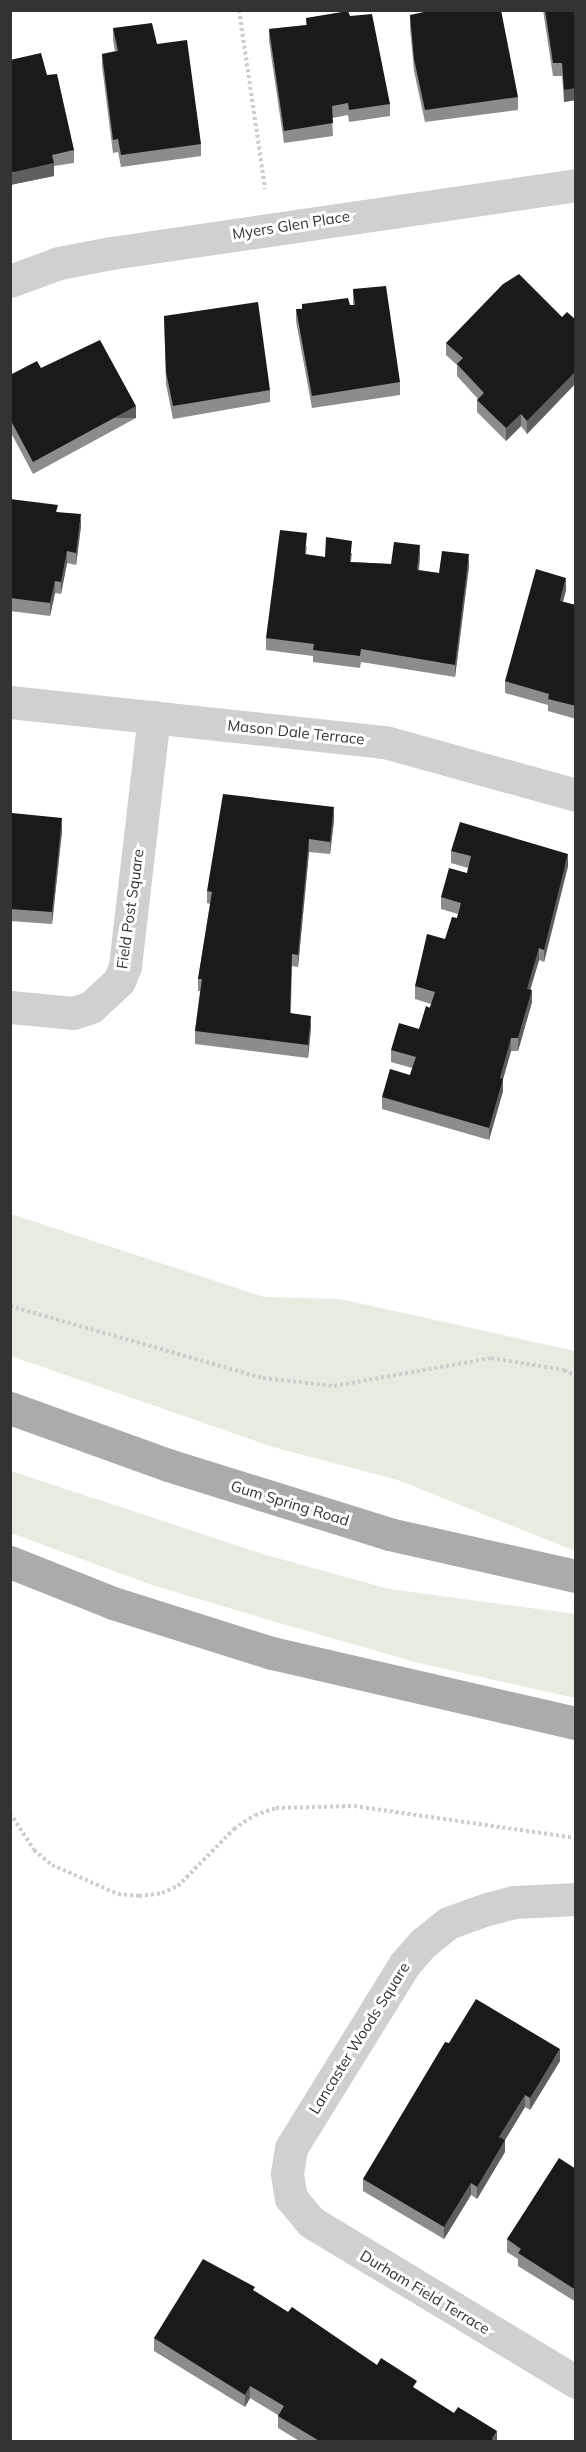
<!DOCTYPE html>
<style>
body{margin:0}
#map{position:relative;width:586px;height:2452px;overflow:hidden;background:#fff;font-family:Mulish,sans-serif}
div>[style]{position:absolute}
.green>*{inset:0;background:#e6ecdf}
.path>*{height:4px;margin-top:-2px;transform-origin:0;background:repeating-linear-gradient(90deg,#cdcdcd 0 3px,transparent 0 6px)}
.minor>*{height:33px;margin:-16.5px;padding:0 16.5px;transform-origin:16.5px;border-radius:16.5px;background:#d0d0d0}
.major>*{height:33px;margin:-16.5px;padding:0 16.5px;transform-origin:16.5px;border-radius:16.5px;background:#ababab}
.wall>*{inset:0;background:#8c8c8c}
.shaded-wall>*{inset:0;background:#5f5f5f;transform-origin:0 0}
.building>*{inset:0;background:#1a1a1a}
span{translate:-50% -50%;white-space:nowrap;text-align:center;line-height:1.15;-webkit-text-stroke:6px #fff;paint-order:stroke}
.street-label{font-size:15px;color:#333}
.frame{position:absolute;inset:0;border:12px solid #333;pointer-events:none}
</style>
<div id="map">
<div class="green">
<i style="clip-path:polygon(11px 1214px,264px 1297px,340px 1299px,575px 1351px,575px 1551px,398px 1480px,273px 1447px,11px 1356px)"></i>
<i style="clip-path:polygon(11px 1471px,266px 1555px,389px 1589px,575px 1614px,575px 1698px,419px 1663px,276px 1622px,152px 1585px,11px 1533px)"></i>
</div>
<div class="path">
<i style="left:239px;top:10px;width:181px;rotate:81.7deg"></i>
<i style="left:10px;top:1306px;width:263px;rotate:15.9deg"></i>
<i style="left:263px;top:1378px;width:71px;rotate:6.4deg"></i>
<i style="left:334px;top:1386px;width:159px;rotate:-10.1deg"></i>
<i style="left:491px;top:1358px;width:74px;rotate:9.3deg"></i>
<i style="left:564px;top:1370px;width:13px;rotate:27deg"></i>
<i style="left:10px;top:1813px;width:44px;rotate:57deg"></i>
<i style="left:34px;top:1850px;width:23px;rotate:40deg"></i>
<i style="left:52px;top:1865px;width:72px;rotate:23.7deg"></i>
<i style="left:118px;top:1894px;width:21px;rotate:5deg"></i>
<i style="left:139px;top:1896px;width:23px;rotate:-7deg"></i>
<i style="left:162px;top:1893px;width:17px;rotate:-24deg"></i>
<i style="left:178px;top:1886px;width:80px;rotate:-45.5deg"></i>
<i style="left:234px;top:1829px;width:25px;rotate:-34deg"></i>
<i style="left:255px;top:1815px;width:22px;rotate:-18deg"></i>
<i style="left:276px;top:1808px;width:78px;rotate:-1.5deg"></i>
<i style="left:354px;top:1806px;width:224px;rotate:8.2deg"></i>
</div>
<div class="minor">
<i style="left:10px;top:281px;width:52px;rotate:-20.2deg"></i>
<i style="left:59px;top:263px;width:53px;rotate:-10.9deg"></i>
<i style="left:111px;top:253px;width:470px;rotate:-8.3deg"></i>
<i style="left:10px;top:702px;width:377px;rotate:6.1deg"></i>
<i style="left:385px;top:742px;width:198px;rotate:15.5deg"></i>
<i style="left:10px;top:1007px;width:63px;rotate:5.4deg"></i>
<i style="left:73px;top:1013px;width:19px;rotate:-18deg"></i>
<i style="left:91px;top:1007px;width:38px;rotate:-43deg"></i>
<i style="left:119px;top:981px;width:16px;rotate:-68deg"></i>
<i style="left:125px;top:966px;width:251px;rotate:-83.4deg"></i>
<i style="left:576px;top:1899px;width:62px;rotate:177.2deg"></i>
<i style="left:514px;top:1902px;width:28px;rotate:165deg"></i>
<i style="left:487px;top:1909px;width:41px;rotate:160.3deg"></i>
<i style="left:448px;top:1923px;width:32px;rotate:141deg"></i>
<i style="left:423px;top:1943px;width:29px;rotate:131deg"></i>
<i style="left:404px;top:1965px;width:215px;rotate:121.7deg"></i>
<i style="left:291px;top:2148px;width:26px;rotate:99deg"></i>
<i style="left:287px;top:2174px;width:24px;rotate:81deg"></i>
<i style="left:291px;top:2198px;width:31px;rotate:50deg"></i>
<i style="left:311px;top:2222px;width:310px;rotate:31.1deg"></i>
</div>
<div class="major">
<i style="left:10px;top:1408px;width:168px;rotate:19.8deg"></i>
<i style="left:168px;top:1465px;width:232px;rotate:17.3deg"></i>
<i style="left:389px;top:1534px;width:192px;rotate:12.7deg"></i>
<i style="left:10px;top:1562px;width:111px;rotate:21.7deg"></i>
<i style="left:113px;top:1603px;width:167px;rotate:17.5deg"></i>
<i style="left:272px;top:1653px;width:312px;rotate:13deg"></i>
</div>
<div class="wall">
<i style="clip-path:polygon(543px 10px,576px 10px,576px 100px,564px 102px,562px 76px,553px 76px)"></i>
<i style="clip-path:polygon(410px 15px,518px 97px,518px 110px,425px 122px,414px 71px,410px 28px)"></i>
<i style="clip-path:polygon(306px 18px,390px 104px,390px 116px,349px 122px,348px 115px,332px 118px,333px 136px,284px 143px,269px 41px,269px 29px,306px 25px)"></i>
<i style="clip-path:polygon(113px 28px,157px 44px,201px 144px,201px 156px,121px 167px,118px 152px,113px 153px,102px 66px,102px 54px,115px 51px,113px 40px)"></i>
<i style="clip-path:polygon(47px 75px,74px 150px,74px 163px,54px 166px,54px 176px,10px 185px)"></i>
<i style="clip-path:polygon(353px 289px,400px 382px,400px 395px,312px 408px,296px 321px,296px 309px,353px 305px)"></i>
<i style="clip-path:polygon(164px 316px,270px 390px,270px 402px,173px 419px,166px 384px)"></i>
<i style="clip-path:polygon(562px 317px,576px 320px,576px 383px,527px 434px,521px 426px,506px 441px,477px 412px,477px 400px,478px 399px,457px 376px,457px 365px,446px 355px,446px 343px)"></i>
<i style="clip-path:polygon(41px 368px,136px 418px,33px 474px,10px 431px,10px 375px)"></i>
<i style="clip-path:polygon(10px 499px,58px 512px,81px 526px,76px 565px,67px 563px,61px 594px,55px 593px,50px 616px,10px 611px)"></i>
<i style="clip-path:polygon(307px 545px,306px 555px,325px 557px,352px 553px,351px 562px,391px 564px,420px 557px,419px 570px,439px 573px,469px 566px,455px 677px,361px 662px,360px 668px,313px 662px,313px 656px,266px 650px,266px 638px)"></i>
<i style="clip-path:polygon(566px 590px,563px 602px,576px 605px,576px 719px,548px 711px,548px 705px,505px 693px,505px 681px)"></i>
<i style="clip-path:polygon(10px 818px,62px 831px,52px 924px,10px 921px)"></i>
<i style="clip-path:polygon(334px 820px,330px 854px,309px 852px,298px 967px,292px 966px,291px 1013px,311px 1028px,308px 1058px,195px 1044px,195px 1031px,200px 991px,198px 991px,198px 979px,210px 904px,207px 903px,207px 891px)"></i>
<i style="clip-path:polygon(451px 851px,568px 866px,544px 962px,539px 960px,530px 990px,532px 1002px,518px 1051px,511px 1051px,503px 1079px,503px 1091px,489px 1140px,382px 1109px,382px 1097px,410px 1075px,412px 1068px,391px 1062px,391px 1050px,419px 1029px,431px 1004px,415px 999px,415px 986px,445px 939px,457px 918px,458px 914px,441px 909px,441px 897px,467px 873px,468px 868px,451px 863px)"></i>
<i style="clip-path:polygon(449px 2043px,560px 2061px,530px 2110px,525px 2107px,505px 2140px,505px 2152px,477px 2199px,471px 2195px,444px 2239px,363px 2191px,363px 2179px)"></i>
<i style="clip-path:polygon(576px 2169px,576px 2302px,518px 2266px,518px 2259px,507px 2252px,507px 2239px)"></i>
<i style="clip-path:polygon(255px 2291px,288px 2312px,377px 2365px,497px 2442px,301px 2442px,278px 2428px,278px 2415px,250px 2398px,245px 2407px,154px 2351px,154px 2338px)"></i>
</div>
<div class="shaded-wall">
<i style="clip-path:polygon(576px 88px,576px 100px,564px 102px,564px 90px)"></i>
<i style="clip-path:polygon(54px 163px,54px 176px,10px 185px,10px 173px)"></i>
<i style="clip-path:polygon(576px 371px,576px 383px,527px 434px,527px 421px)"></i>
<i style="left:136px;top:406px;width:12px;height:117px;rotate:90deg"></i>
<i style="clip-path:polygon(521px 414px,521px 426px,506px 441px,506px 428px)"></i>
<i style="clip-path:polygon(81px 514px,81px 526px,76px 565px,76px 553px)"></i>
<i style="clip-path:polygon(420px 545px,420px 557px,417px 582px,417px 570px)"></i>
<i style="clip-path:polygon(67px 551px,67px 563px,61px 594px,61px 582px)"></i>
<i style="clip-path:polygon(469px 554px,469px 566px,455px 677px,455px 665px)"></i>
<i style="clip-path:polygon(566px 578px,566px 590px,560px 613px,560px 601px)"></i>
<i style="clip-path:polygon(55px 581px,55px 593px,50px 616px,50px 603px)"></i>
<i style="clip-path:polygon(334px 807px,334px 820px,330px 854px,330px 842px)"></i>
<i style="clip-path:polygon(62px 818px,62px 831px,52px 924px,52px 912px)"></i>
<i style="clip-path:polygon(309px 839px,309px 852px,298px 967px,298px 955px)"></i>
<i style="clip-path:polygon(568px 854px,568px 866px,544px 962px,544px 950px)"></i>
<i style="clip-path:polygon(539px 948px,539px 960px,527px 1001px,527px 989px)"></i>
<i style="clip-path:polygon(532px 990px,532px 1002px,518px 1051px,518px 1038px)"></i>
<i style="clip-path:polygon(311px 1016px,311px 1028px,308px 1058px,308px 1045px)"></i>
<i style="clip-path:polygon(511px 1038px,511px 1051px,500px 1090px,500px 1078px)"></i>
<i style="clip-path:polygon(503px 1079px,503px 1091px,489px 1140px,489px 1128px)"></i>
<i style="clip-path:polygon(560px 2049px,560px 2061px,530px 2110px,530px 2098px)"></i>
<i style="clip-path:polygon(525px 2095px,525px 2107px,505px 2140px,505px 2152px,477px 2199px,477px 2187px,499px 2137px)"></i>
<i style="clip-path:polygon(471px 2183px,471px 2195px,444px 2239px,444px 2227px)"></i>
<i style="clip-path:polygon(250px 2386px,250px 2398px,245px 2407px,245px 2395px)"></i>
<i style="clip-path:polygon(497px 2431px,497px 2442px,492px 2439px)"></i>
</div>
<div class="building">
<i style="clip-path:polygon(433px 10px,501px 10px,518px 97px,425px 110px,414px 59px,410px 15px)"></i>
<i style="clip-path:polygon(545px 10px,576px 10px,576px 88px,564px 90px,562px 63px,553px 63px)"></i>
<i style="clip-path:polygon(348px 11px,350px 16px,372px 14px,390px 104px,349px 110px,348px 103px,332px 106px,333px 123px,284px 131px,269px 29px,307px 25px,306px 18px)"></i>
<i style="clip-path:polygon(152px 23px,157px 44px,187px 40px,201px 144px,121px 155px,118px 139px,113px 140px,102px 54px,118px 51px,113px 28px)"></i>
<i style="clip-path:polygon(41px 53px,47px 75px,57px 74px,74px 150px,52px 155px,54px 163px,10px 173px,10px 60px)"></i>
<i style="clip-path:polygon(519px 274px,562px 317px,567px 312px,576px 320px,576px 371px,527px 421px,521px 414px,506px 428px,477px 400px,484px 393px,457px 364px,463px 358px,446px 343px,503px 284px)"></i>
<i style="clip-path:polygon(386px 286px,400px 382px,312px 396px,296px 309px,302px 309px,302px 304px,348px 298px,350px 305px,355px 305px,353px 289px)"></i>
<i style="clip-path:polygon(258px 302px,270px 390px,173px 406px,166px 372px,164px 316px)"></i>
<i style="clip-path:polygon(100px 340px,136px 406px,33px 462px,10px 419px,10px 375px,37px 361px,41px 368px)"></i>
<i style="clip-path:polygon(10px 499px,58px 505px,56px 512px,81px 514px,76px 553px,67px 551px,61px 582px,55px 581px,50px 603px,10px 598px)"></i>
<i style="clip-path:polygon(280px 530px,307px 533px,305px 554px,325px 557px,326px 537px,352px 541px,350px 562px,391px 564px,394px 542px,420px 545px,417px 570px,439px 573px,442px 551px,469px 554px,455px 665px,361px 649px,360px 656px,313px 650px,314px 644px,266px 638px)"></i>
<i style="clip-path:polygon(536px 569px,566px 578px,560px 601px,576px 605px,576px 706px,548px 699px,549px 694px,505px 681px)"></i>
<i style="clip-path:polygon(223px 794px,334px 807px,330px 842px,309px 839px,298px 955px,292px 954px,290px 1013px,311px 1016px,308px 1045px,195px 1031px,202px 979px,198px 979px,212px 892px,207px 891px)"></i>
<i style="clip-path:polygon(12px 813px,62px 818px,52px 912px,10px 909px,10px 818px)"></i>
<i style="clip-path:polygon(460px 822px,568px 854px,544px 950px,539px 948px,527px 989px,532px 990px,518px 1038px,511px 1038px,500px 1078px,503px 1079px,489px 1128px,382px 1097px,390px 1069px,410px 1075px,416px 1057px,391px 1050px,399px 1023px,419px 1029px,426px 1006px,430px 1008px,432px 1001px,435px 992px,415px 986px,427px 934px,445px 939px,452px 917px,457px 918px,461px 903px,441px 897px,449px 868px,467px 873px,471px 856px,451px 851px)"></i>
<i style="clip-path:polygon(476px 1999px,560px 2049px,530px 2098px,525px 2095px,499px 2137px,505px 2140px,477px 2187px,471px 2183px,444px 2227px,363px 2179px,445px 2042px,449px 2043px)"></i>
<i style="clip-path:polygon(559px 2158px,576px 2169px,576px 2290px,518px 2253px,521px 2249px,507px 2239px)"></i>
<i style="clip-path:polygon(203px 2259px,255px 2287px,253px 2290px,288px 2312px,292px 2307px,377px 2365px,381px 2358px,417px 2381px,413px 2387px,454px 2413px,458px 2407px,497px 2431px,492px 2439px,496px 2442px,321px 2442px,278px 2416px,284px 2406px,250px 2386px,245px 2395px,154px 2338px)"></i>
</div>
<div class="street-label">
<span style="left:291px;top:225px;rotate:-9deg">Myers Glen Place</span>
<span style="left:296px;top:732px;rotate:6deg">Mason Dale Terrace</span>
<span style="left:130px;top:909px;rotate:-82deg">Field Post Square</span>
<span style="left:290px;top:1503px;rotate:17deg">Gum Spring Road</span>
<span style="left:359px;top:2038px;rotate:-58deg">Lancaster Woods Square</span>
<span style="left:425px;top:2292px;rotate:31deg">Durham Field Terrace</span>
</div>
<div class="frame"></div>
</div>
